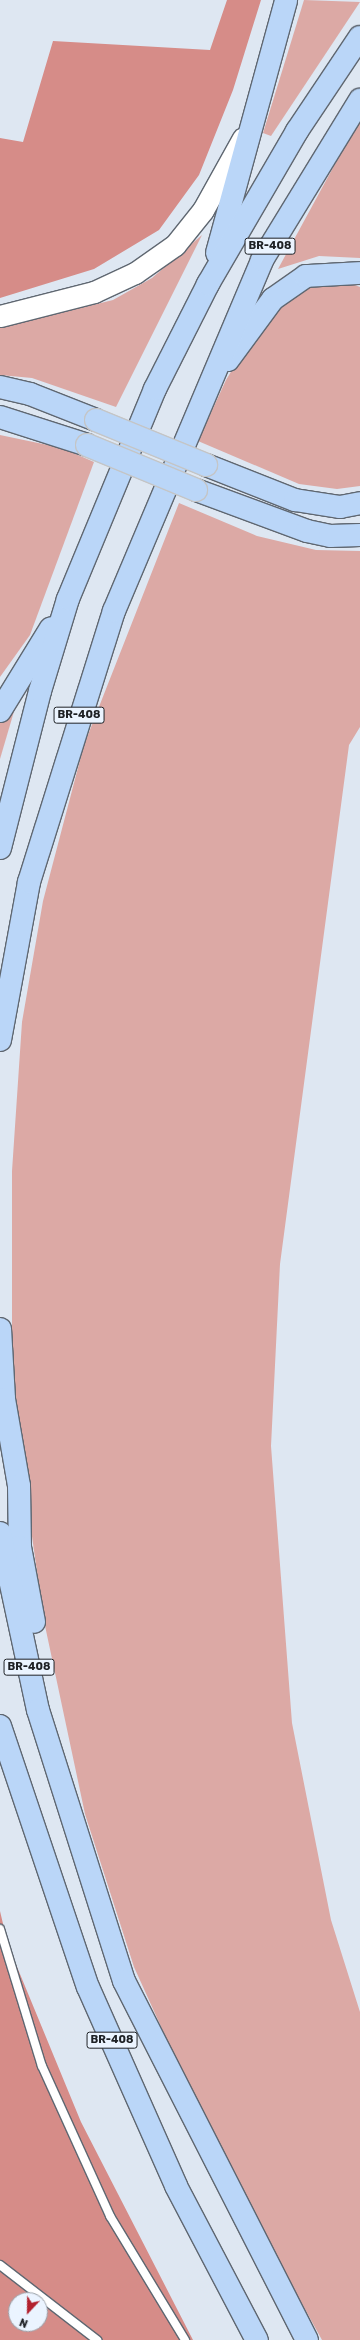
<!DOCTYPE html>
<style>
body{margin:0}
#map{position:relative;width:360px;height:2340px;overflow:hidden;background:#dee7f2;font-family:Rubik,sans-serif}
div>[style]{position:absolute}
.green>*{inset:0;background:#dca9a5}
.forest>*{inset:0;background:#d68c88}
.roads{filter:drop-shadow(1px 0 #5f6771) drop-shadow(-1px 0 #5f6771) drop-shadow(0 1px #5f6771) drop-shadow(0 -1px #5f6771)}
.service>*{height:8px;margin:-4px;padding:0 4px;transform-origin:4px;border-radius:4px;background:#fff}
.tertiary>*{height:21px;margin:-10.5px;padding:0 10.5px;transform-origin:10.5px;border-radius:10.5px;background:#fff}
.trunk>*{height:22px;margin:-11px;padding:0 11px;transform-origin:11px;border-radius:11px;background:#bad6f8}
.bridges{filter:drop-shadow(1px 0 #c4c5c6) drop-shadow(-1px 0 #c4c5c6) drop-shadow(0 1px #c4c5c6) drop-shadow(0 -1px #c4c5c6)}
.trunk-bridge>*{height:22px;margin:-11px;padding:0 11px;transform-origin:11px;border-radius:11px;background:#bad6f8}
span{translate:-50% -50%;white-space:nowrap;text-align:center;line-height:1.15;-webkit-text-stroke:4px #ebf4ff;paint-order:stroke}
.shield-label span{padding:1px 3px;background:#ebf4ff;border:1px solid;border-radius:3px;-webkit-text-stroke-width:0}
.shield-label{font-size:11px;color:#1e2125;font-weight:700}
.north{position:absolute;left:8px;top:2292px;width:40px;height:40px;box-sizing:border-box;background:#ebf4ff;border:1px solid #99a0a8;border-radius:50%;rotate:202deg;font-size:11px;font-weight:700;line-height:16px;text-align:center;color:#1e2125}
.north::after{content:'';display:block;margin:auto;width:14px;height:18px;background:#b2202d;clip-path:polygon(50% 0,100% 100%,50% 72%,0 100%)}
</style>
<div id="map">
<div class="green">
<i style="clip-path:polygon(304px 0,360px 2px,271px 136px,263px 133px)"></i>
<i style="clip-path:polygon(360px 118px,360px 258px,319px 256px,278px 269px)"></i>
<i style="clip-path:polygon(202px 235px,116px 407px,32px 378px,0 375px,0 328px,113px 300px,152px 278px)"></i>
<i style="clip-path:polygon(344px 281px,360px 287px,360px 486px,337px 489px,299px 484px,198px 441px,226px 380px,268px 311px,302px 288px)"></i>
<i style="clip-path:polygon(0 435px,62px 448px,94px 462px,30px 635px,0 677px)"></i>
<i style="clip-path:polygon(179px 503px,257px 536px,316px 550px,360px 551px,360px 727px,349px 745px,280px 1264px,271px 1446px,292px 1723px,331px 1920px,360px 2012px,360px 2340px,322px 2340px,216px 2148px,134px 1967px,85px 1814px,44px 1621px,12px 1395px,12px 1171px,22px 1022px,43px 901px,84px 745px)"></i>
<i style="clip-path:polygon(20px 691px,0 759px,0 722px)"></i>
</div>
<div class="forest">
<i style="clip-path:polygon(227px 0,261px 0,233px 90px,199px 175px,159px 230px,94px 269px,0 298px,0 138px,23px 142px,53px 41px,210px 50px)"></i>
<i style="clip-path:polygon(evenodd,0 1911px,8px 1945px,81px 2122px,193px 2340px,0 2340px,0 1911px,16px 2300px,40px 2300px,40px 2324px,16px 2324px,16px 2300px)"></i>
</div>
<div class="roads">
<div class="service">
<i style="left:0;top:1929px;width:143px;rotate:73deg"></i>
<i style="left:42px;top:2066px;width:165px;rotate:65.6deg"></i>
<i style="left:110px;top:2216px;width:145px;rotate:58.8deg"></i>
<i style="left:0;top:2265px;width:123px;rotate:37.7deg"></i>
</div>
<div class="tertiary">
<i style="left:0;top:316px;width:97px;rotate:-14.3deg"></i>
<i style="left:94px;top:292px;width:45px;rotate:-24.9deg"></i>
<i style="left:135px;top:273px;width:49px;rotate:-35deg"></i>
<i style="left:175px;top:245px;width:45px;rotate:-51.3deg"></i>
<i style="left:203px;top:210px;width:82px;rotate:-60.9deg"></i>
</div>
<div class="trunk">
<i style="left:217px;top:253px;width:262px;rotate:-74.7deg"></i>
<i style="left:228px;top:360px;width:76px;rotate:-53.6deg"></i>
<i style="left:273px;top:299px;width:40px;rotate:-34.9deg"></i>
<i style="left:306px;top:276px;width:54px;rotate:-3.2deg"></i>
<i style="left:0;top:387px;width:31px;rotate:13deg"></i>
<i style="left:30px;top:394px;width:71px;rotate:21.5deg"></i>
<i style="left:0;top:417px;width:91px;rotate:17.8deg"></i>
<i style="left:206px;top:465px;width:96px;rotate:21.5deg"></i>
<i style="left:295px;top:500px;width:46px;rotate:8.8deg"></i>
<i style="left:340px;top:507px;width:20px;rotate:-11deg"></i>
<i style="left:196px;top:490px;width:118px;rotate:20.3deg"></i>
<i style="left:307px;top:531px;width:24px;rotate:12deg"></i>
<i style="left:330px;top:536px;width:30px;rotate:-2deg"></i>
<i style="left:0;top:711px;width:97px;rotate:-58.4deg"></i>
<i style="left:0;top:848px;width:162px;rotate:-75.7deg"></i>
<i style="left:40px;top:691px;width:96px;rotate:-73.1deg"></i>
<i style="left:68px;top:599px;width:227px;rotate:-67.5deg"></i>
<i style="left:155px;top:389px;width:118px;rotate:-63.2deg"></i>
<i style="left:208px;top:284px;width:177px;rotate:-59.8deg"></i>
<i style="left:297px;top:131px;width:113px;rotate:-56.2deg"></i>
<i style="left:0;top:1040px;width:161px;rotate:-79.6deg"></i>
<i style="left:29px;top:882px;width:284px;rotate:-72.6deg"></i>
<i style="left:114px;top:611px;width:381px;rotate:-67.1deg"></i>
<i style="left:262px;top:260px;width:188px;rotate:-58.5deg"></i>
<i style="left:0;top:1329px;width:70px;rotate:86.7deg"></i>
<i style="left:4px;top:1399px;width:88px;rotate:80.2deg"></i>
<i style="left:19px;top:1486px;width:61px;rotate:89.1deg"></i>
<i style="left:20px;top:1547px;width:76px;rotate:79.4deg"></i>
<i style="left:0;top:1533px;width:181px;rotate:77.9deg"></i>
<i style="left:38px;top:1710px;width:284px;rotate:72.4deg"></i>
<i style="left:124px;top:1981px;width:403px;rotate:63deg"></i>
<i style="left:0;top:1726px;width:275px;rotate:71.4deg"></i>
<i style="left:88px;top:1987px;width:218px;rotate:66.1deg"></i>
<i style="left:176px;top:2186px;width:174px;rotate:62.3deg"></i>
</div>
</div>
<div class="bridges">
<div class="trunk-bridge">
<i style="left:96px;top:420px;width:119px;rotate:22.2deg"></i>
<i style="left:87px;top:445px;width:118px;rotate:22.4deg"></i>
</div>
</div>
<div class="shield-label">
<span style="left:270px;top:246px">BR-408</span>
<span style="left:79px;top:715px">BR-408</span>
<span style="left:29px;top:1667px">BR-408</span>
<span style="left:112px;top:2040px">BR-408</span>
</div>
<div class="north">N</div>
</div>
